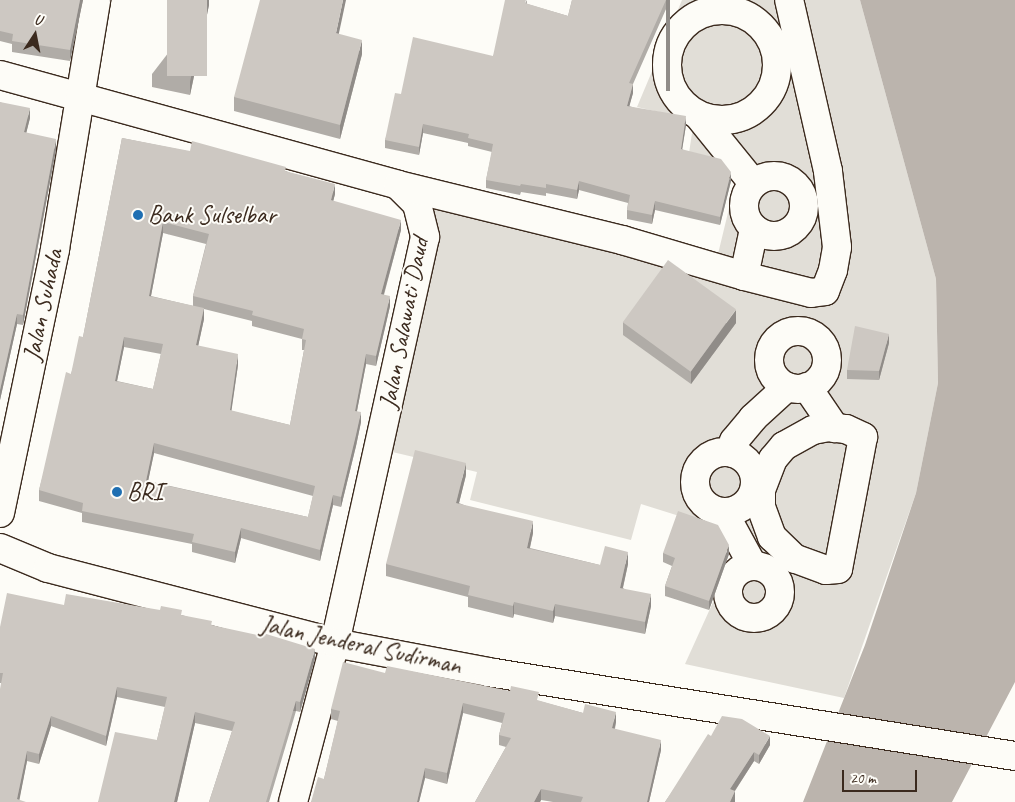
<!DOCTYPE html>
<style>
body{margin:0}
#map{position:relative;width:1015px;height:802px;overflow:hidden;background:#fdfcf7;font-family:Caveat,sans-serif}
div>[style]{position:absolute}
.green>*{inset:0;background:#e1ded7}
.water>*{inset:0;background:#bbb4ad}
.roads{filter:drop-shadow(1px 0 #3b2a1e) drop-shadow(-1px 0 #3b2a1e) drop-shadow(0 1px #3b2a1e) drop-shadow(0 -1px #3b2a1e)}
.minor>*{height:28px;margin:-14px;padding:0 14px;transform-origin:14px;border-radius:14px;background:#fdfcf7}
.minor>.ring{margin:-14px;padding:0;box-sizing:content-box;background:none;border:28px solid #fdfcf7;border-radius:50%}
.highway>*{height:28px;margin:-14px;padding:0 14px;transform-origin:14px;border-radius:14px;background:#fdfcf7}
.wall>*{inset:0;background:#b0aca7}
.shaded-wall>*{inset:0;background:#908c88;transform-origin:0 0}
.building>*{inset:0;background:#cdc8c2;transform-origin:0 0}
.dots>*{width:14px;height:14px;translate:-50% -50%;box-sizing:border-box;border:2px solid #fdfcf7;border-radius:50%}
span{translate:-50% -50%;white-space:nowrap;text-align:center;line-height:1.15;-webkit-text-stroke:4px #fdfcf7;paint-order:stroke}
.poi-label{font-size:25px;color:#3b2a1e}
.left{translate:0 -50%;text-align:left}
.street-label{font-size:25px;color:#3b2a1e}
.north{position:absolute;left:10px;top:10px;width:50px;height:50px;-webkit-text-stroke:4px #fdfcf7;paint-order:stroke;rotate:11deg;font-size:14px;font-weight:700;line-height:20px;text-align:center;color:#3b2a1e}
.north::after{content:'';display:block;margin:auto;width:18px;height:22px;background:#3b2a1e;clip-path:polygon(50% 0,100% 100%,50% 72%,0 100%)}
.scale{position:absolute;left:842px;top:770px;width:75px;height:22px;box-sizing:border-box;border:2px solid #3b2a1e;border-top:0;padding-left:6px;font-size:15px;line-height:18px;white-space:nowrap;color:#3b2a1e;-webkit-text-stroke:4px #fdfcf7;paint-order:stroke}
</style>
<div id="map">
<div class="green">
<i style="clip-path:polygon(682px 0,860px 0,936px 279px,938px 383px,916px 493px,844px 698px,685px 664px,743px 536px,641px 504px,631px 540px,470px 500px,477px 472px,384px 450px,440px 184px,718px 254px,739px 167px,689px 153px,694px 120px,637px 107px)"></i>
</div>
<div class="water">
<i style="clip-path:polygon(860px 0,1015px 0,1015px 682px,952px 802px,803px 802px,865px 645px,916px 493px,938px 383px,936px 279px)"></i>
</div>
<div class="roads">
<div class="minor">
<i class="ring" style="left:667px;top:10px;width:82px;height:82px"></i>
<i style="left:0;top:75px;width:413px;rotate:15.4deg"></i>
<i style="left:398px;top:185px;width:27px;rotate:45deg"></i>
<i style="left:417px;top:204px;width:34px;rotate:76deg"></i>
<i style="left:425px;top:237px;width:416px;rotate:102.5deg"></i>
<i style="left:335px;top:643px;width:164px;rotate:104.8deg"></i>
<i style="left:698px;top:115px;width:87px;rotate:51deg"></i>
<i class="ring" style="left:744px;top:176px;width:32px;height:32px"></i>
<i style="left:398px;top:185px;width:231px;rotate:13.8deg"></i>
<i style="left:622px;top:240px;width:127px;rotate:16.4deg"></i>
<i style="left:744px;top:276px;width:69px;rotate:14.2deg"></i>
<i style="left:811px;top:293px;width:14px;rotate:-8deg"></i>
<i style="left:825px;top:291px;width:22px;rotate:-69deg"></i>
<i style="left:833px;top:270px;width:23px;rotate:-80deg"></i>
<i style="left:837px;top:247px;width:77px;rotate:-96.8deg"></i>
<i style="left:828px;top:171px;width:175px;rotate:-102.8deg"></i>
<i style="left:744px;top:276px;width:48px;rotate:-78deg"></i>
<i class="ring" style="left:769px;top:331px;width:30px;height:30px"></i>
<i style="left:807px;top:387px;width:50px;rotate:55.7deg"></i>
<i style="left:829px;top:427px;width:17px;rotate:7deg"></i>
<i style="left:846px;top:429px;width:19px;rotate:25deg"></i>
<i style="left:863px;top:437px;width:134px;rotate:100.7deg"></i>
<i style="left:838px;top:569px;width:12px;rotate:175deg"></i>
<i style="left:826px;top:570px;width:33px;rotate:-160deg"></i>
<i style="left:795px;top:559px;width:32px;rotate:-136deg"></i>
<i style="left:772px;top:537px;width:32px;rotate:-110deg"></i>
<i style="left:761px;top:507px;width:17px;rotate:-90deg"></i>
<i style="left:761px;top:490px;width:33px;rotate:-69deg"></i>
<i style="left:773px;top:459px;width:17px;rotate:-50deg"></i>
<i style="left:784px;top:446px;width:33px;rotate:-29deg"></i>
<i style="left:813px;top:430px;width:16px;rotate:-11deg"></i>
<i class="ring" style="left:695px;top:452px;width:32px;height:32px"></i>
<i style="left:733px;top:453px;width:12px;rotate:-85deg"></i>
<i style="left:734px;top:441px;width:30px;rotate:-50deg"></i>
<i style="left:753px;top:418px;width:46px;rotate:-42.4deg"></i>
<i style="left:0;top:513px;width:270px;rotate:-78.2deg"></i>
<i style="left:55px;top:249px;width:252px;rotate:-80.6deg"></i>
<i style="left:724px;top:513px;width:60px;rotate:61.3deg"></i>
<i class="ring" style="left:728px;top:566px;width:24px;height:24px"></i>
</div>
<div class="highway">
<i style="left:0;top:548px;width:52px;rotate:22.6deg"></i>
<i style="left:48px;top:568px;width:297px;rotate:14.6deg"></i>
<i style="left:335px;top:643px;width:156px;rotate:10.7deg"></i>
<i style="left:488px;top:672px;width:534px;rotate:9.06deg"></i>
</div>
</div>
<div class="wall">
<i style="clip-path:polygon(0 0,83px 0,70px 61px,12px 52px,12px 44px,0 41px)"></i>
<i style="clip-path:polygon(209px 0,209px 5px,190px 95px,152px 87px,152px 74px)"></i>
<i style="clip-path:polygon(527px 0,527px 4px,568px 16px,572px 0,670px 0,633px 84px,633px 93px,629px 106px,686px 125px,682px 149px,731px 181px,720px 225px,655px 210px,652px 224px,627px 219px,627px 210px,628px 203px,579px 190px,577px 199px,546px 193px,546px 196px,521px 192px,520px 195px,486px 188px,486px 180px,492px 152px,468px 146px,468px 143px,423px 133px,419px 155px,385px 148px,385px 140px,401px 94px,493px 56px)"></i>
<i style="clip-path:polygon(339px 34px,362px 54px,340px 139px,234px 111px,234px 97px)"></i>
<i style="clip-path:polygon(0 102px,30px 118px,26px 133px,56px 150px,23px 325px,17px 324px,0 400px)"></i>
<i style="clip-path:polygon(evenodd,122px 138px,286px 171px,335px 194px,333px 201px,401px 230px,384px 295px,390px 306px,385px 328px,376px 366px,366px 364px,357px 411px,361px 422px,356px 446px,341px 507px,333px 505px,320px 561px,241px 538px,235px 563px,192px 552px,192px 544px,82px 522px,82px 513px,39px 501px,39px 490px,71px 374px,83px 337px,122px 138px,163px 233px,206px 244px,193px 296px,193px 306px,151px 296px,163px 233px,122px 138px,204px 309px,252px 321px,252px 326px,302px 339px,302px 350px,304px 350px,290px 425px,231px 411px,238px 365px,198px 346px,204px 319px,204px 309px,122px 138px,124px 347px,161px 354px,153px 389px,117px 381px,124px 347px,122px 138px,154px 453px,313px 496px,308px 517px,148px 481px,154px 453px)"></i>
<i style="clip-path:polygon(623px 322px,736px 323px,691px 384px,623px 335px)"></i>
<i style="clip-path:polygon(889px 343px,879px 380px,847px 379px,847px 370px)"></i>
<i style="clip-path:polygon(466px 475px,459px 503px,533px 533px,530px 548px,600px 565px,628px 564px,623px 588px,651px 606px,645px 634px,555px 616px,553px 623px,514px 614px,513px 618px,468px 607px,468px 597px,386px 576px,386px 564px)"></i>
<i style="clip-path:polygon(663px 553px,729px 554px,709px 610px,665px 596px,665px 586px,672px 566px,663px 562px)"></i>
<i style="clip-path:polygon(64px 605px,182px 615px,315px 659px,300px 712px,296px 711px,269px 802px,209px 802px,232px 731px,195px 723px,177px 802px,98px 802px,157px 740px,165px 707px,117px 697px,106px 746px,51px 726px,39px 764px,27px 761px,19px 800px,0 802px,1px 683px,0 683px,0 627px)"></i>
<i style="clip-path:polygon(385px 673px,539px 701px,616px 722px,615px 729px,661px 750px,649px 802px,553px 802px,541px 800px,540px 802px,475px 802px,506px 747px,499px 745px,499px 735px,502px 723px,463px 713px,447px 784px,425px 778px,419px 802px,311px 802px,324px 779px,338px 721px,331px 719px,331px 709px)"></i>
<i style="clip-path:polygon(711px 736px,770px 745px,759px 764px,754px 761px,735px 791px,735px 802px,665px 802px)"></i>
</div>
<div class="shaded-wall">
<i style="clip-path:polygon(80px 0,83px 0,70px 61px,70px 50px)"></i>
<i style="clip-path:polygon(207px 0,209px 0,209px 5px,190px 95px,190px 82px)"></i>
<i style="clip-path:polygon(343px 0,346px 0,336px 47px,336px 33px)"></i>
<i style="left:666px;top:0;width:4px;height:91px"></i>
<i style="clip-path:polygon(362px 40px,362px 54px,340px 139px,340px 125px)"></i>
<i style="clip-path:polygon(633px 84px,633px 93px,627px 115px,627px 106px)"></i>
<i style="clip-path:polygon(30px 108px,30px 118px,24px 142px,24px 132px)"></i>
<i style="clip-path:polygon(686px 116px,686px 125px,681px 157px,681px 149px)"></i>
<i style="clip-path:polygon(423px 124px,423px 133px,419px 155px,419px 147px)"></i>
<i style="clip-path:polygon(56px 139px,56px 150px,23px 325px,23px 315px)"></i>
<i style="clip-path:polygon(731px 172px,731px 181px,720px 225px,720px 217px)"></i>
<i style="clip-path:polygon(579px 181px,579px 190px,577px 199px,577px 190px)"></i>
<i style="clip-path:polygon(335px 184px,335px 194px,331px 210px,331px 200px)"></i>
<i style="clip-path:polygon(655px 201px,655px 210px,652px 224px,652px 215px)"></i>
<i style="clip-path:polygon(401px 220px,401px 230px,381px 304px,381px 294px)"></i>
<i style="clip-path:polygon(163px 222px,163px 233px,149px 306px,149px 296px)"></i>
<i style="clip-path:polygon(390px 296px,390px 306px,376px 366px,376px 356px)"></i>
<i style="clip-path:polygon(204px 308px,204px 319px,196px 356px,196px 345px)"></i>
<i style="clip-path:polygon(736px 310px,736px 323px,691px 384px,691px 371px)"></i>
<i style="clip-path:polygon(17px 314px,17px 324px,0 400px,0 390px)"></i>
<i style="clip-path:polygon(889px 334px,889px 343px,879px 380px,879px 371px)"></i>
<i style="clip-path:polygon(124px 337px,124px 347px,115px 391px,115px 381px)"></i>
<i style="clip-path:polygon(238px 354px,238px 365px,230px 421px,230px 410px)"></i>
<i style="clip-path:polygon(366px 354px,366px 364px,355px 421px,355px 411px)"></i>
<i style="clip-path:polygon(361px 412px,361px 422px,356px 446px,341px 507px,341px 497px)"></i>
<i style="clip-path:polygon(154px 443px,154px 453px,146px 491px,146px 481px)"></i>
<i style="clip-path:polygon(466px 463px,466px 475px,456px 515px,456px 503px)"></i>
<i style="clip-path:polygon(333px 495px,333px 505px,320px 561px,320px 550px)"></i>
<i style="clip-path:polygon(533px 521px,533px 533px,527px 560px,527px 548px)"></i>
<i style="clip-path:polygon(241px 528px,241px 538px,235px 563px,235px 552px)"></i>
<i style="clip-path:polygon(729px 545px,729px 554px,709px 610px,709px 601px)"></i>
<i style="clip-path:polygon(628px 552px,628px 564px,620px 600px,620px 588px)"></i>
<i style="clip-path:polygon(651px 594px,651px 606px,645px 634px,645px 622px)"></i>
<i style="clip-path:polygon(514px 602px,514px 614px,513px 618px,513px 606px)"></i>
<i style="clip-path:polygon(555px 604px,555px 616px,553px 623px,553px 611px)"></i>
<i style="clip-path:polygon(315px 649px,315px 659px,300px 712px,300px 702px)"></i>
<i style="clip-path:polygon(117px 687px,117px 697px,106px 746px,106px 736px)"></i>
<i style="left:296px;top:701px;width:10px;height:105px;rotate:90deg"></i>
<i style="clip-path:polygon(463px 703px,463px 713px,447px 784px,447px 773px)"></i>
<i style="clip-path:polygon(195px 712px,195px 723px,177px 802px,174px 802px)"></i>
<i style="clip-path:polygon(616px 712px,616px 722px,612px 739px,612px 728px)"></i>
<i style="clip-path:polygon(51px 716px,51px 726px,39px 764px,39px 754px)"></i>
<i style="clip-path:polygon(770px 736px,770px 745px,759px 764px,759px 755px)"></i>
<i style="clip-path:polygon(661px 740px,661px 750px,649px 802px,647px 802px)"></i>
<i style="clip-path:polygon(27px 751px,27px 761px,19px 802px,17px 799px)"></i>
<i style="clip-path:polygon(754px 752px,754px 761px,730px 798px,730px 789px)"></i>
<i style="clip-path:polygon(425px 768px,425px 778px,419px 802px,417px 802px)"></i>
<i style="clip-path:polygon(541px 789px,541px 800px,540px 802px,534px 802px)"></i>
<i style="clip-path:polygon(735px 791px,735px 802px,730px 802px)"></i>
</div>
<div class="building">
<i style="clip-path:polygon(0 0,80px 0,70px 50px,12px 41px,13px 34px,0 31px)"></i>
<i style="left:167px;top:0;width:40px;height:76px"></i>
<i style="clip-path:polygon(260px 0,343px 0,336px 33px,362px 40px,340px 125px,234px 97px)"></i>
<i style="clip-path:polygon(505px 0,526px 0,525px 3px,568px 16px,572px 0,666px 0,629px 83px,633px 84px,627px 106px,686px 116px,681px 149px,721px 159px,731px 172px,720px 217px,655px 201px,652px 215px,627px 210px,630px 195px,579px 181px,577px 190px,546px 184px,546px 188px,521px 184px,520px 186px,486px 180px,493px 144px,468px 138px,469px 134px,423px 124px,419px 147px,385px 140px,395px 93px,401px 94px,413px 37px,493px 56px)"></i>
<i style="clip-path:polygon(0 102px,30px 108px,24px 132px,56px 139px,23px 315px,17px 314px,0 390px)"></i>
<i style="clip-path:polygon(evenodd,122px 138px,190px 151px,192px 141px,286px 167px,285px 171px,335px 184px,331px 200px,401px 220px,381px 294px,390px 296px,385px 318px,376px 356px,366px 354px,355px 411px,361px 412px,356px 435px,341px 497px,333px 495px,320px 550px,241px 528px,235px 552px,192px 542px,194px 534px,82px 511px,83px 503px,39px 490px,66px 372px,71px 374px,79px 336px,83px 337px,122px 138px,163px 222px,209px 234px,193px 296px,253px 311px,252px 315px,304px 329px,302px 339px,306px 340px,290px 425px,230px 410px,238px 354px,196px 345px,204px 308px,149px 296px,163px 222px,122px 138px,124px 337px,163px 344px,153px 389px,115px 381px,124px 337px,122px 138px,154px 443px,315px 486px,308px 517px,146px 481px,154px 443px)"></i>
<i style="left:668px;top:260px;width:84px;height:77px;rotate:36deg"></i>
<i style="clip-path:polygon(855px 326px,889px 334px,879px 371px,847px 370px)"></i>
<i style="clip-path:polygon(415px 450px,466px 463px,456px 503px,533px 521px,527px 548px,600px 565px,605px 546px,628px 552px,620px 588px,651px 594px,645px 622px,555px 604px,553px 611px,514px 602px,513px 606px,468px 595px,470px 586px,386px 564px)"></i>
<i style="clip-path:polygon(678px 511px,718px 525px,729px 545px,709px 601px,665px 586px,675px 558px,663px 553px)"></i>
<i style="clip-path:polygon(7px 593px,64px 605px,66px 594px,160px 610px,161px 606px,182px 610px,181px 615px,212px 621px,211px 625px,262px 636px,263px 633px,315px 649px,300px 702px,296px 701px,266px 802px,209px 802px,235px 722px,195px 712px,174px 802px,98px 802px,115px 732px,157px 740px,167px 697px,117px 687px,106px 736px,51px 716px,39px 754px,27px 751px,17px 799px,26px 802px,0 802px,0 689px,3px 673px,0 673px,0 627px)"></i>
<i style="clip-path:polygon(343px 662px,385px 673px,387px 666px,510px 691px,511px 686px,539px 692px,537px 700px,583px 713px,585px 704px,616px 712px,612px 728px,661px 740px,647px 802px,581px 802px,583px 797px,541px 789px,534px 802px,475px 802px,511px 738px,499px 735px,505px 713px,463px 703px,447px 773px,425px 768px,417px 802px,311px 802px,318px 777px,324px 779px,340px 711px,331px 709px)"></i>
<i style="clip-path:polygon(722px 716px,742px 719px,770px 736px,759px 755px,754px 752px,730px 789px,735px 791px,730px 802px,665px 802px,708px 734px,711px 736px)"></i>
</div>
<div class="dots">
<i style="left:138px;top:215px;background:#1f6fb2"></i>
<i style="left:117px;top:492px;background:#1f6fb2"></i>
</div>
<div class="poi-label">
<span class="left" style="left:148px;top:215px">Bank Sulselbar</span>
<span class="left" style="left:127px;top:492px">BRI</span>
</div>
<div class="street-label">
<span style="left:43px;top:305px;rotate:-78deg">Jalan Suhada</span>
<span style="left:404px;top:323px;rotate:-79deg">Jalan Salawati Daud</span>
<span style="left:361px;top:645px;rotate:12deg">Jalan Jenderal Sudirman</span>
</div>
<div class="north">U</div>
<div class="scale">20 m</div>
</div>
